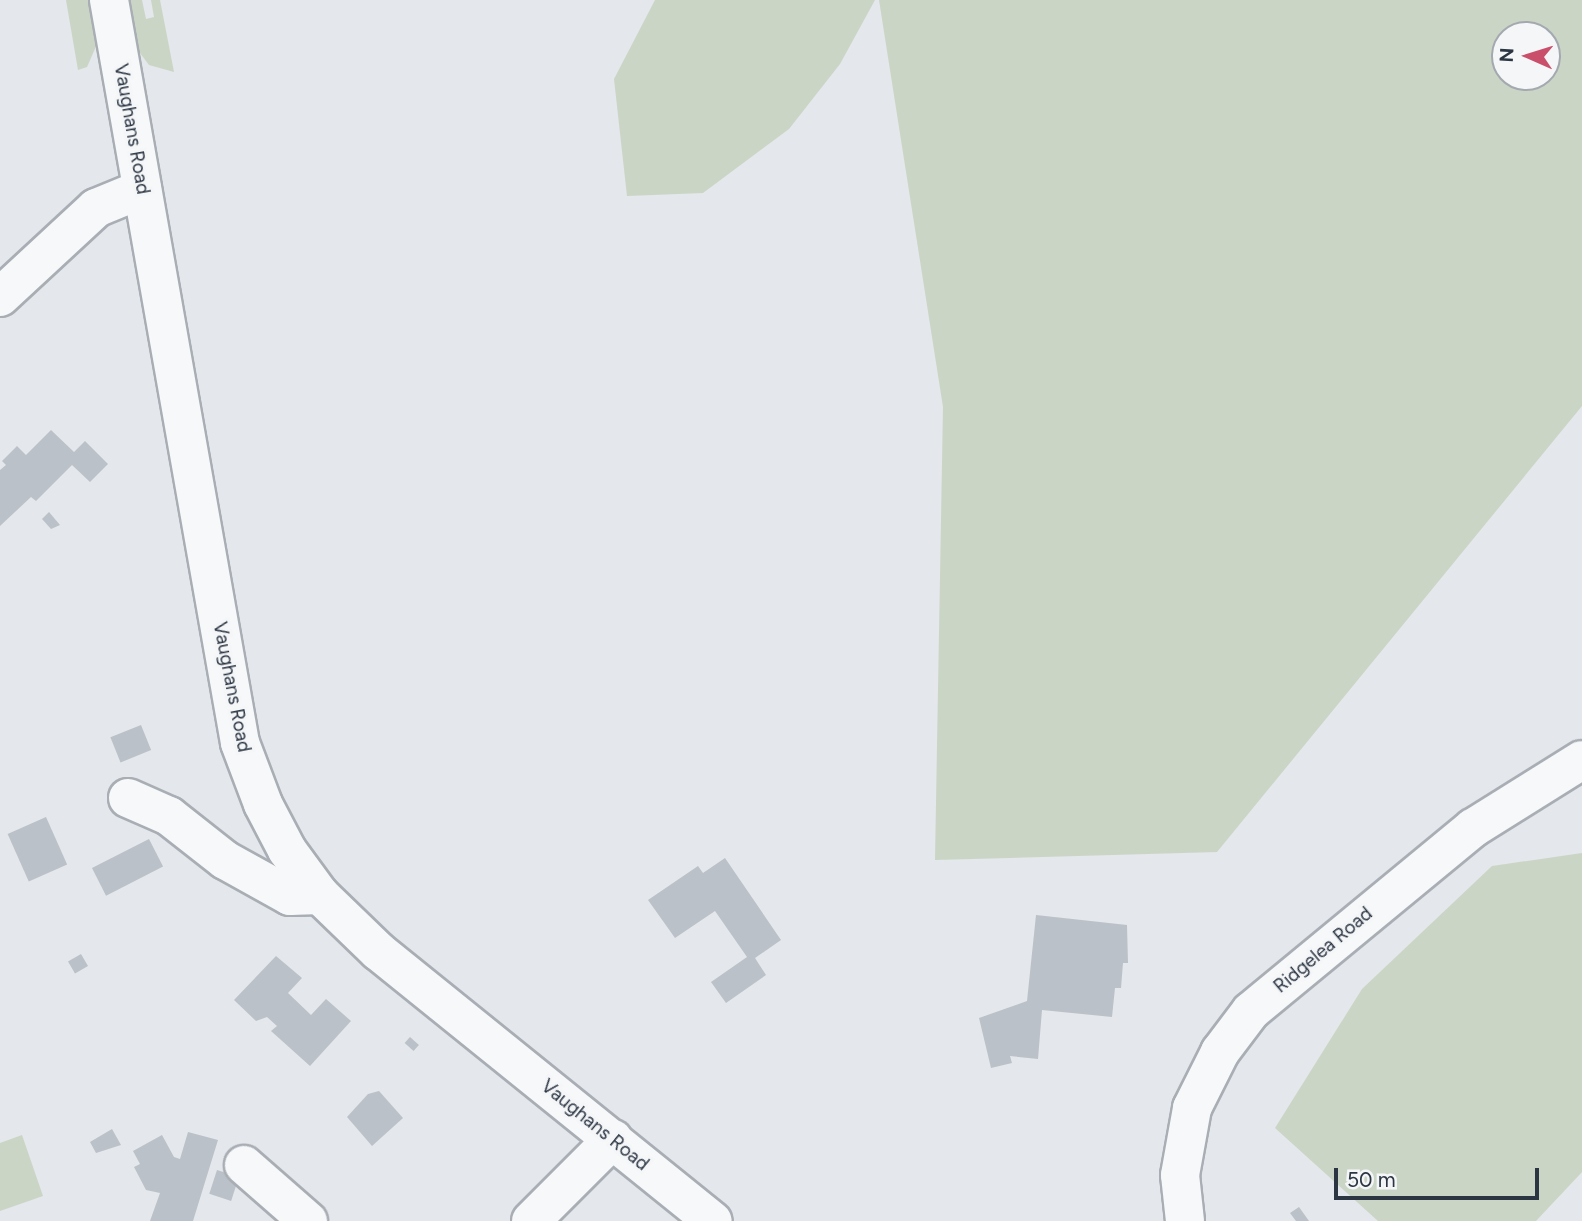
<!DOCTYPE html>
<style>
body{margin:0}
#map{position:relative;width:1582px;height:1221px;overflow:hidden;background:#e4e7eb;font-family:Figtree,sans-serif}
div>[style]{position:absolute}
.green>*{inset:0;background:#cad5c5}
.building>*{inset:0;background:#bbc1c8;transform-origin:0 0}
.roads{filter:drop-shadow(2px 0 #a9aeb5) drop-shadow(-2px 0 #a9aeb5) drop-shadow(0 2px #a9aeb5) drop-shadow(0 -2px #a9aeb5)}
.minor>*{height:38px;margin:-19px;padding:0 19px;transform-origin:19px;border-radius:19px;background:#f7f8fa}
span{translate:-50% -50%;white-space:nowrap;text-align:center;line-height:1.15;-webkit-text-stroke:6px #f4f6f8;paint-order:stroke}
.street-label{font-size:19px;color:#2c3643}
.north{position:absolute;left:1491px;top:21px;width:70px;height:70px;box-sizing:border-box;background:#f4f6f8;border:2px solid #a4a9b0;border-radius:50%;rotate:273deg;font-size:19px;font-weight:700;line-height:28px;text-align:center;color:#2c3643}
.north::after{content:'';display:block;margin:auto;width:24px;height:32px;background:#ca4f6a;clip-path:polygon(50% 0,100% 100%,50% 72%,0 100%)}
.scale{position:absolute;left:1334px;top:1168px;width:205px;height:32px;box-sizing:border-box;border:4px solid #2c3643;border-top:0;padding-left:9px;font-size:21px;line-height:24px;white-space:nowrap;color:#2c3643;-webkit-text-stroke:5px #f4f6f8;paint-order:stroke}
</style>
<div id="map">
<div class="green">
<i style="clip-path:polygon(66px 0,99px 0,104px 28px,87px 67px,78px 70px)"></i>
<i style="clip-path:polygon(125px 0,142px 0,146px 19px,154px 17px,151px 0,160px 0,174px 72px,149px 65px,137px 49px)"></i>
<i style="clip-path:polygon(655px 0,875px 0,840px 64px,789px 129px,703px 193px,627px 196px,614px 79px)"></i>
<i style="clip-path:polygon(evenodd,879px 0,1582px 0,1582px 406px,1217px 852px,935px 860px,943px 407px,879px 0,1505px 35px,1547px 35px,1547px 77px,1505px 77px,1505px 35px)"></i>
<i style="clip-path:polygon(1582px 853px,1582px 1172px,1536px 1221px,1378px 1221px,1275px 1128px,1362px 989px,1492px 866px)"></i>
<i style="clip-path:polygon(22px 1135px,43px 1196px,0 1211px,0 1143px)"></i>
</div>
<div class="building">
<i style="clip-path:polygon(51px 430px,74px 452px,85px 441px,108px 464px,90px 482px,72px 465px,36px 501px,31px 497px,0 526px,0 470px,6px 465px,2px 461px,17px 446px,26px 455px)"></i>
<i style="clip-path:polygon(49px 512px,60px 525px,51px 529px,42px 519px)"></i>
<i style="left:141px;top:725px;width:27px;height:33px;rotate:68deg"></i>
<i style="left:46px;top:817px;width:52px;height:42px;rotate:66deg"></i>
<i style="left:149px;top:839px;width:31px;height:64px;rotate:63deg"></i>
<i style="clip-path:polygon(725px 858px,781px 940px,755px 958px,766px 975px,726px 1003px,711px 982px,747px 957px,715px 911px,675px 938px,648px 900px,698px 866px,703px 873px)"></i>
<i style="clip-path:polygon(1036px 915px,1127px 925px,1128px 963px,1123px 963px,1121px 988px,1115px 988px,1112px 1017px,1042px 1010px,1038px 1059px,1010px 1056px,1012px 1063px,991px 1068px,979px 1018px,1027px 1001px)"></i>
<i style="left:81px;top:954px;width:14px;height:15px;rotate:60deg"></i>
<i style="clip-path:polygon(276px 956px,302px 978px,288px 993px,311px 1015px,326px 999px,351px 1021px,310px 1066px,271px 1031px,277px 1026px,267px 1017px,256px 1021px,234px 1000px)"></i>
<i style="left:410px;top:1037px;width:12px;height:8px;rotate:42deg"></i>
<i style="clip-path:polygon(379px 1091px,403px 1118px,372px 1146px,347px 1117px,368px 1094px)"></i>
<i style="clip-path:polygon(112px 1129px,121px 1145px,96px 1153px,90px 1142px)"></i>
<i style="clip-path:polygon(188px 1132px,218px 1140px,193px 1221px,150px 1221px,160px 1193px,146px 1190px,134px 1167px,140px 1164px,133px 1151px,162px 1135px,174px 1157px,180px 1159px)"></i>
<i style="left:217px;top:1170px;width:23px;height:25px;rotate:18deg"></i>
<i style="clip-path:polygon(1299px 1207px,1309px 1221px,1296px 1221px,1290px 1213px)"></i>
</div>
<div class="roads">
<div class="minor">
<i style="left:109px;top:0;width:754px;rotate:80deg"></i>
<i style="left:240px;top:743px;width:65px;rotate:69.3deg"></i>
<i style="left:263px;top:804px;width:52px;rotate:62.4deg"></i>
<i style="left:287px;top:850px;width:56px;rotate:53.7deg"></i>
<i style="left:320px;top:895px;width:81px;rotate:44deg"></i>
<i style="left:378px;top:951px;width:430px;rotate:38.9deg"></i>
<i style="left:0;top:297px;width:131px;rotate:-42.8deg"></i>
<i style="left:96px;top:208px;width:50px;rotate:-22.4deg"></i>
<i style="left:128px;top:798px;width:45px;rotate:23.7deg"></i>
<i style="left:169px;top:816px;width:71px;rotate:38.2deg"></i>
<i style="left:225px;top:860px;width:74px;rotate:29deg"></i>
<i style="left:290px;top:896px;width:30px;rotate:-2deg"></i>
<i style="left:244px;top:1165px;width:85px;rotate:41.2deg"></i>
<i style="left:531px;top:1221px;width:116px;rotate:-45deg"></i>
<i style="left:1185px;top:1221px;width:46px;rotate:-96.2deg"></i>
<i style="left:1180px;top:1175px;width:68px;rotate:-79.8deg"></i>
<i style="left:1192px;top:1108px;width:63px;rotate:-63.4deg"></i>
<i style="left:1220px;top:1052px;width:51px;rotate:-52.9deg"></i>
<i style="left:1251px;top:1011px;width:288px;rotate:-39.5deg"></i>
<i style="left:1473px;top:828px;width:128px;rotate:-32deg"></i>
</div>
</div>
<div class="street-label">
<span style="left:132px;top:129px;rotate:80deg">Vaughans Road</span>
<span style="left:232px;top:687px;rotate:79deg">Vaughans Road</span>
<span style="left:1323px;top:950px;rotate:-40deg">Ridgelea Road</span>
<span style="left:595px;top:1125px;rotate:39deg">Vaughans Road</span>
</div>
<div class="north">N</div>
<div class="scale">50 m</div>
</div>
